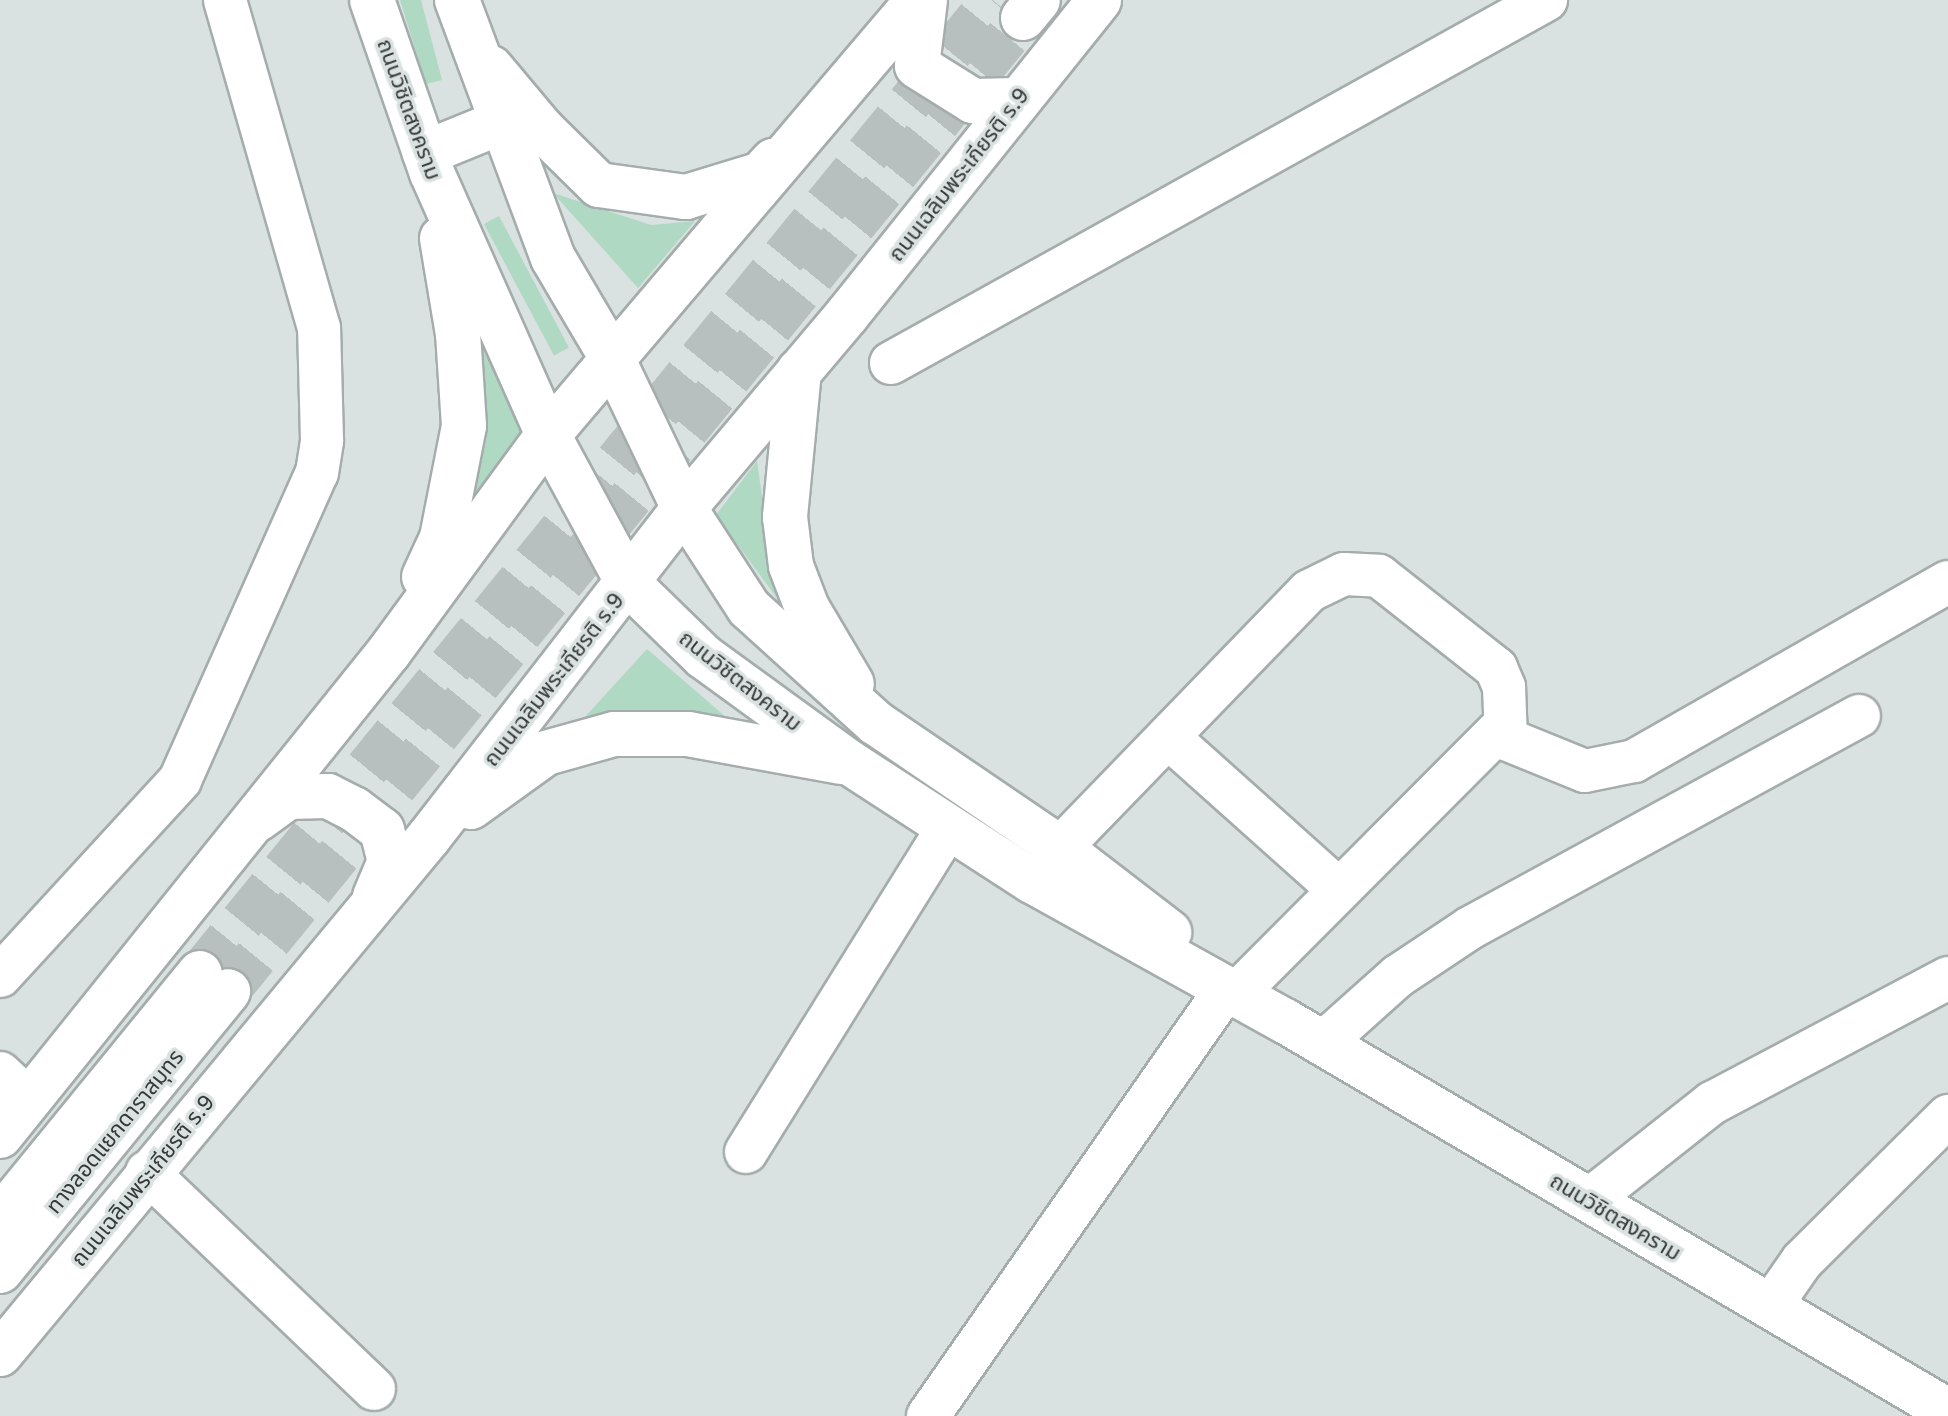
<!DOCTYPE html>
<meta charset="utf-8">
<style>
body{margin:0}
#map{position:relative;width:1948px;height:1416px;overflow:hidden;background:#d9e1e1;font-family:"Golos Text","Noto Sans Thai",sans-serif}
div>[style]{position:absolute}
.green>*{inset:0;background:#b0d9c4;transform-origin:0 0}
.major-tunnel>*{height:44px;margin-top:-22px;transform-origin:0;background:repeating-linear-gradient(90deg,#b8bfbf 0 44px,transparent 0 66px)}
.roads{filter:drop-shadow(2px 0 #a5acac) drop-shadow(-2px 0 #a5acac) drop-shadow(0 2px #a5acac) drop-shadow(0 -2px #a5acac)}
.minor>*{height:42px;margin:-21px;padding:0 21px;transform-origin:21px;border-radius:21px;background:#fff}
.major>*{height:44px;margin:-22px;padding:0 22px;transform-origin:22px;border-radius:22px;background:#fff}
span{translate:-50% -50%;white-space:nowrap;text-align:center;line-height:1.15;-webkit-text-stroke:7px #d9e1e1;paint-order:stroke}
.street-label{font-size:22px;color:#353838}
</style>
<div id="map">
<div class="green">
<i style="clip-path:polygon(400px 0,421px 0,442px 80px,426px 84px)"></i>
<i style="clip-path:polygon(553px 193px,651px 225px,695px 221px,638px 288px)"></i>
<i style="left:499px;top:216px;width:149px;height:17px;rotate:62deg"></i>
<i style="clip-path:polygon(478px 328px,527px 433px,465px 524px,486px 442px)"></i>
<i style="clip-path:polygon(757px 461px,776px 597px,716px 515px)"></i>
<i style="clip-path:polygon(647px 649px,748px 736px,563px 741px)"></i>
</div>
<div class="major-tunnel">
<i style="left:200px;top:973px;width:1255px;rotate:-50.82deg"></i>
<i style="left:228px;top:991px;width:1256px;rotate:-50.75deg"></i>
</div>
<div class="roads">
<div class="minor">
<i style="left:891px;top:363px;width:749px;rotate:-29deg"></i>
<i style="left:1168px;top:737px;width:229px;rotate:41.8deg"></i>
<i style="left:1060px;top:848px;width:358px;rotate:-45.9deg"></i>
<i style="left:1309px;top:591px;width:39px;rotate:-26deg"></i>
<i style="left:1344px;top:574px;width:35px;rotate:3deg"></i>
<i style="left:1379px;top:576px;width:149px;rotate:38.2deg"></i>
<i style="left:1496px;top:668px;width:21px;rotate:67deg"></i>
<i style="left:1504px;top:687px;width:52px;rotate:87.8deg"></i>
<i style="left:1506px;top:739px;width:85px;rotate:22.1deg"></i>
<i style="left:1585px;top:771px;width:50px;rotate:-11.5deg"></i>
<i style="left:1634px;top:761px;width:361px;rotate:-29.7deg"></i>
<i style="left:0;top:976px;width:266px;rotate:-47.4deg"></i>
<i style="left:180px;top:780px;width:336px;rotate:-66deg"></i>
<i style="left:317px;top:473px;width:33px;rotate:-81deg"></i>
<i style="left:322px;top:440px;width:112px;rotate:-91.5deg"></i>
<i style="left:319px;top:328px;width:341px;rotate:-106deg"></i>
<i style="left:1242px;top:988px;width:368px;rotate:-45.1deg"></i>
<i style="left:1323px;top:1043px;width:101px;rotate:-41.8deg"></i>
<i style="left:1398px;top:976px;width:87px;rotate:-33.7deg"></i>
<i style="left:1470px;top:928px;width:443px;rotate:-28.6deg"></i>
<i style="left:0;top:1073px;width:40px;rotate:43deg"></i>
<i style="left:746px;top:1152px;width:383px;rotate:-58.1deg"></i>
<i style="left:147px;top:1172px;width:314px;rotate:43.7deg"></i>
<i style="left:1589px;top:1200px;width:157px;rotate:-38.3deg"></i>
<i style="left:1712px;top:1103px;width:267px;rotate:-27.9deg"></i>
<i style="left:1770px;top:1307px;width:56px;rotate:-55.2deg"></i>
<i style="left:1802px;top:1261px;width:206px;rotate:-44.8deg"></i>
<i style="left:928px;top:1416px;width:521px;rotate:-55.09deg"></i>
</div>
<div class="major">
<i style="left:372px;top:0;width:183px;rotate:70.9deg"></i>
<i style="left:432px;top:173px;width:287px;rotate:66.1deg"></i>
<i style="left:548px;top:435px;width:168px;rotate:61.6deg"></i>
<i style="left:628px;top:583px;width:106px;rotate:44.2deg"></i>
<i style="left:704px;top:657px;width:180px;rotate:36deg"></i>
<i style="left:850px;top:763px;width:217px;rotate:33deg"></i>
<i style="left:1032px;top:881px;width:289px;rotate:29deg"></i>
<i style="left:1285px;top:1021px;width:769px;rotate:30.47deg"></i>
<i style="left:457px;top:0;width:275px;rotate:69.6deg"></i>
<i style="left:553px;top:258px;width:118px;rotate:59.5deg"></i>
<i style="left:613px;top:360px;width:164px;rotate:64.4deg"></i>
<i style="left:684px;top:508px;width:119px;rotate:57deg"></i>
<i style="left:749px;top:608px;width:171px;rotate:42.2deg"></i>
<i style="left:876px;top:723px;width:222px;rotate:34.2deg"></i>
<i style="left:1060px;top:848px;width:138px;rotate:37.6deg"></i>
<i style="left:925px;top:0;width:66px;rotate:96.9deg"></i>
<i style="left:917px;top:66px;width:66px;rotate:32deg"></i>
<i style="left:973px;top:101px;width:42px;rotate:-1.4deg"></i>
<i style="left:1023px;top:18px;width:23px;rotate:-50deg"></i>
<i style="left:491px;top:68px;width:80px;rotate:50.1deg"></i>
<i style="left:542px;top:129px;width:80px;rotate:44.5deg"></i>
<i style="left:599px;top:185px;width:88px;rotate:7.9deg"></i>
<i style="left:686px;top:197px;width:78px;rotate:-17deg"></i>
<i style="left:761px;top:174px;width:18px;rotate:-47deg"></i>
<i style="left:425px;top:153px;width:80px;rotate:-22.1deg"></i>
<i style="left:799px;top:371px;width:147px;rotate:95.5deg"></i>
<i style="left:785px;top:517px;width:49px;rotate:83deg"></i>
<i style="left:791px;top:566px;width:45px;rotate:69.1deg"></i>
<i style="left:807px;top:608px;width:88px;rotate:59.4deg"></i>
<i style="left:424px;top:577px;width:43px;rotate:-65.2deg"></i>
<i style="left:442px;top:538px;width:114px;rotate:-78.9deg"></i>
<i style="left:464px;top:426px;width:92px;rotate:-93.7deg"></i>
<i style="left:458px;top:334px;width:97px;rotate:-99.5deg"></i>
<i style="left:471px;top:807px;width:92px;rotate:-35.8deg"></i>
<i style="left:546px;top:753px;width:71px;rotate:-15.6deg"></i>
<i style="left:614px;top:734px;width:74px"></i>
<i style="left:688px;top:734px;width:155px;rotate:10.4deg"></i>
<i style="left:258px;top:819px;width:37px;rotate:-36deg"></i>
<i style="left:288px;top:797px;width:40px;rotate:-1.4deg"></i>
<i style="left:328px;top:796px;width:29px;rotate:27deg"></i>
<i style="left:354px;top:809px;width:35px;rotate:37deg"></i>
<i style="left:382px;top:830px;width:32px;rotate:76deg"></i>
<i style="left:390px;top:861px;width:38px;rotate:113deg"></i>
<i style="left:0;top:1136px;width:621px;rotate:-51.21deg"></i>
<i style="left:389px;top:652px;width:269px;rotate:-53.8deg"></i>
<i style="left:548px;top:435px;width:571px;rotate:-49.62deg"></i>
<i style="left:0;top:1218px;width:316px;rotate:-50.8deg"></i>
<i style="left:0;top:1271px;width:361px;rotate:-50.8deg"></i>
<i style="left:0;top:1354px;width:672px;rotate:-50.31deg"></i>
<i style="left:429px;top:837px;width:416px;rotate:-52.2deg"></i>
<i style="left:684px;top:508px;width:253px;rotate:-49.8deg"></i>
<i style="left:847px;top:315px;width:403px;rotate:-51.3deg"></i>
</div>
</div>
<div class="street-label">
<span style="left:410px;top:109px;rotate:70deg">ถนนวิชิตสงคราม</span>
<span style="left:958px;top:174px;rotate:-52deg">ถนนเฉลิมพระเกียรติ ร.9</span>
<span style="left:553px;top:679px;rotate:-52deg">ถนนเฉลิมพระเกียรติ ร.9</span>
<span style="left:741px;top:680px;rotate:38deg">ถนนวิชิตสงคราม</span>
<span style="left:114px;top:1131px;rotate:-51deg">ทางลอดแยกดาราสมุทร</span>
<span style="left:142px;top:1180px;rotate:-51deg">ถนนเฉลิมพระเกียรติ ร.9</span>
<span style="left:1616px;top:1216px;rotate:31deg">ถนนวิชิตสงคราม</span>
</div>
</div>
